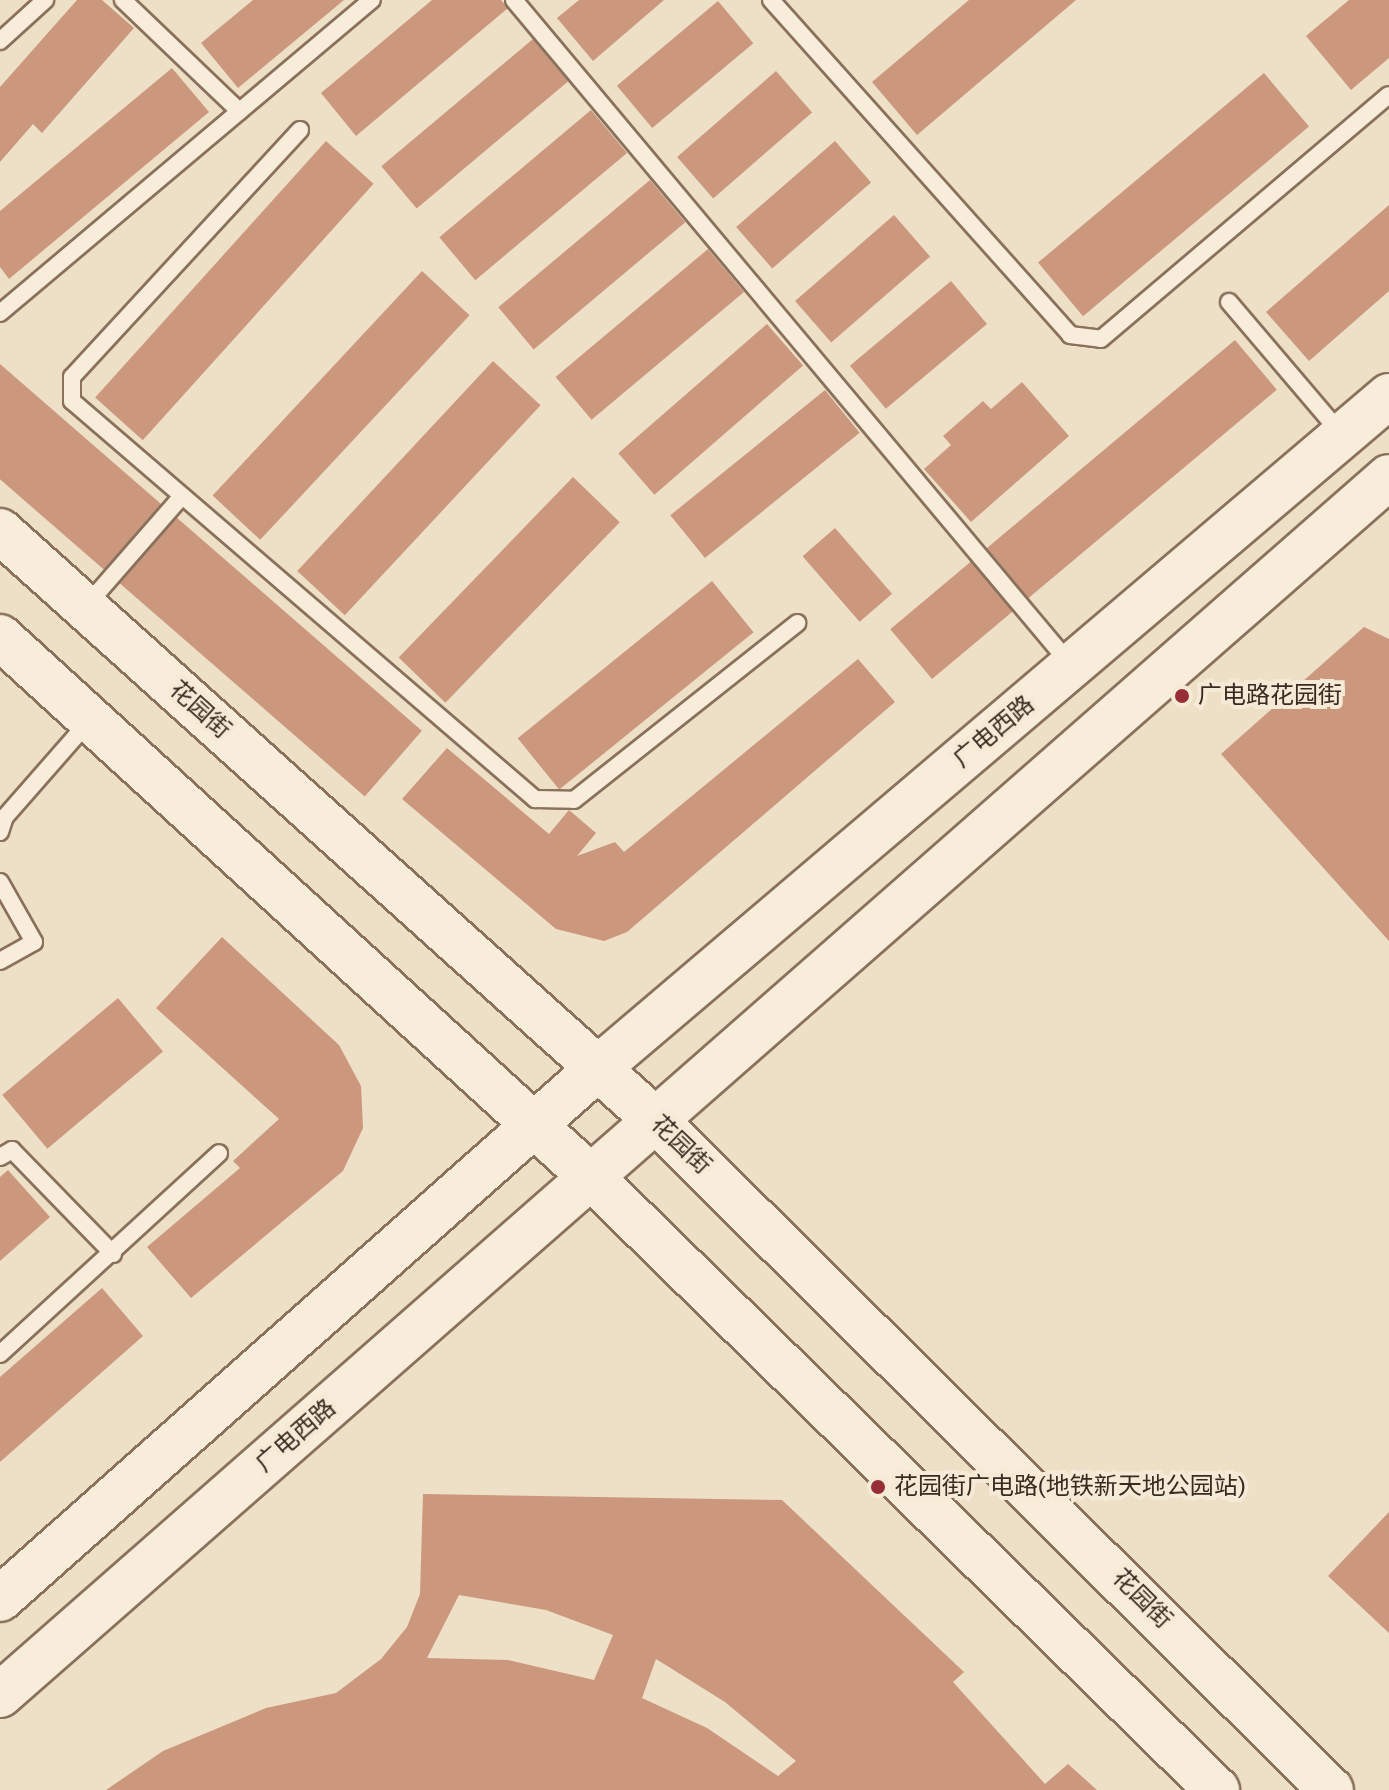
<!DOCTYPE html>
<meta charset="utf-8">
<style>
body{margin:0}
#map{position:relative;width:1389px;height:1790px;overflow:hidden;background:#eedfc7;font-family:"Roboto Serif","Noto Sans SC",serif}
div>[style]{position:absolute}
.building>*{inset:0;background:#cb987d;transform-origin:0 0}
.roads{filter:drop-shadow(2px 0 #89715c) drop-shadow(-2px 0 #89715c) drop-shadow(0 2px #89715c) drop-shadow(0 -2px #89715c)}
.service>*{height:16px;margin:-8px;padding:0 8px;transform-origin:8px;border-radius:8px;background:#f8edda}
.secondary>*{height:44px;margin:-22px;padding:0 22px;transform-origin:22px;border-radius:22px;background:#f8edda}
.dots>*{width:22px;height:22px;translate:-50% -50%;box-sizing:border-box;border:4px solid #f5ead6;border-radius:50%}
span{translate:-50% -50%;white-space:nowrap;text-align:center;line-height:1.15;-webkit-text-stroke:8px #f5ead6;paint-order:stroke}
.poi-label{font-size:24px;color:#3a2a20}
.left{translate:0 -50%;text-align:left}
.street-label{font-size:24px;color:#3a2a20}
</style>
<div id="map">
<div class="building">
<i style="clip-path:polygon(77px 0,102px 0,134px 28px,42px 133px,33px 124px,0 162px,0 87px)"></i>
<i style="clip-path:polygon(253px 0,344px 0,238px 88px,201px 43px)"></i>
<i style="clip-path:polygon(432px 0,501px 0,508px 8px,356px 136px,321px 93px)"></i>
<i style="clip-path:polygon(579px 0,664px 0,593px 61px,557px 18px)"></i>
<i style="clip-path:polygon(969px 0,1076px 0,917px 135px,872px 82px)"></i>
<i style="clip-path:polygon(1349px 0,1389px 0,1389px 58px,1351px 90px,1306px 36px)"></i>
<i style="left:718px;top:1px;width:55px;height:132px;rotate:50deg"></i>
<i style="left:533px;top:39px;width:55px;height:198px;rotate:50deg"></i>
<i style="clip-path:polygon(172px 68px,209px 112px,9px 279px,0 267px,0 211px)"></i>
<i style="left:776px;top:71px;width:55px;height:131px;rotate:49deg"></i>
<i style="left:1264px;top:73px;width:70px;height:295px;rotate:50deg"></i>
<i style="left:591px;top:110px;width:56px;height:198px;rotate:50deg"></i>
<i style="left:326px;top:141px;width:64px;height:345px;rotate:42deg"></i>
<i style="left:835px;top:141px;width:55px;height:131px;rotate:49deg"></i>
<i style="left:650px;top:180px;width:55px;height:198px;rotate:50deg"></i>
<i style="clip-path:polygon(1389px 205px,1389px 291px,1309px 361px,1266px 312px)"></i>
<i style="left:894px;top:215px;width:55px;height:131px;rotate:49deg"></i>
<i style="left:708px;top:249px;width:56px;height:199px;rotate:50deg"></i>
<i style="left:422px;top:271px;width:65px;height:307px;rotate:43deg"></i>
<i style="left:951px;top:281px;width:56px;height:132px;rotate:50deg"></i>
<i style="left:767px;top:324px;width:55px;height:197px;rotate:49deg"></i>
<i style="left:1235px;top:340px;width:65px;height:450px;rotate:50deg"></i>
<i style="left:493px;top:361px;width:65px;height:287px;rotate:43deg"></i>
<i style="left:0;top:364px;width:559px;height:87px;rotate:41deg"></i>
<i style="clip-path:polygon(1022px 382px,1069px 436px,971px 522px,924px 469px,951px 445px,943px 436px,983px 401px,991px 409px)"></i>
<i style="left:825px;top:390px;width:55px;height:199px;rotate:51deg"></i>
<i style="left:573px;top:477px;width:65px;height:251px;rotate:44deg"></i>
<i style="left:835px;top:528px;width:87px;height:43px;rotate:49deg"></i>
<i style="left:712px;top:581px;width:66px;height:250px;rotate:51deg"></i>
<i style="clip-path:polygon(1364px 627px,1389px 639px,1389px 941px,1221px 754px)"></i>
<i style="clip-path:polygon(858px 659px,895px 702px,627px 932px,604px 941px,556px 929px,402px 799px,447px 748px,549px 834px,569px 810px,596px 833px,577px 856px,615px 842px,624px 852px)"></i>
<i style="clip-path:polygon(222px 937px,339px 1045px,361px 1086px,363px 1128px,343px 1171px,191px 1298px,147px 1247px,240px 1168px,233px 1161px,279px 1119px,156px 1008px)"></i>
<i style="left:118px;top:998px;width:70px;height:151px;rotate:50deg"></i>
<i style="clip-path:polygon(8px 1170px,50px 1217px,0 1261px,0 1177px)"></i>
<i style="clip-path:polygon(102px 1288px,143px 1336px,0 1462px,0 1377px)"></i>
<i style="clip-path:polygon(evenodd,423px 1494px,782px 1500px,964px 1672px,953px 1682px,1045px 1784px,1068px 1764px,1097px 1790px,106px 1790px,163px 1751px,266px 1708px,336px 1693px,381px 1659px,407px 1627px,420px 1594px,423px 1494px,459px 1595px,546px 1610px,613px 1635px,594px 1680px,508px 1660px,427px 1658px,459px 1595px,423px 1494px,656px 1659px,725px 1702px,796px 1761px,778px 1776px,707px 1728px,642px 1698px,656px 1659px)"></i>
<i style="clip-path:polygon(1389px 1512px,1389px 1633px,1328px 1576px)"></i>
</div>
<div class="roads">
<div class="service">
<i style="left:123px;top:0;width:161px;rotate:43.7deg"></i>
<i style="left:514px;top:0;width:866px;rotate:50.06deg"></i>
<i style="left:771px;top:0;width:449px;rotate:48.2deg"></i>
<i style="left:1070px;top:335px;width:31px;rotate:7deg"></i>
<i style="left:1101px;top:339px;width:377px;rotate:-40.3deg"></i>
<i style="left:0;top:41px;width:61px;rotate:-42.3deg"></i>
<i style="left:300px;top:130px;width:336px;rotate:132.7deg"></i>
<i style="left:72px;top:377px;width:24px;rotate:90deg"></i>
<i style="left:72px;top:401px;width:611px;rotate:40.68deg"></i>
<i style="left:535px;top:799px;width:39px;rotate:1deg"></i>
<i style="left:574px;top:800px;width:285px;rotate:-38.4deg"></i>
<i style="left:1229px;top:302px;width:175px;rotate:49.6deg"></i>
<i style="left:0;top:313px;width:486px;rotate:-40.1deg"></i>
<i style="left:86px;top:606px;width:146px;rotate:-48.9deg"></i>
<i style="left:0;top:832px;width:16px;rotate:-72deg"></i>
<i style="left:5px;top:817px;width:128px;rotate:-48.8deg"></i>
<i style="left:0;top:882px;width:69px;rotate:60.5deg"></i>
<i style="left:34px;top:942px;width:39px;rotate:151deg"></i>
<i style="left:0;top:1157px;width:14px;rotate:-30deg"></i>
<i style="left:12px;top:1150px;width:145px;rotate:45.8deg"></i>
<i style="left:0;top:1354px;width:297px;rotate:-42.5deg"></i>
</div>
<div class="secondary">
<i style="left:0;top:531px;width:877px;rotate:41.95deg"></i>
<i style="left:652px;top:1117px;width:956px;rotate:44.75deg"></i>
<i style="left:0;top:637px;width:802px;rotate:42.42deg"></i>
<i style="left:592px;top:1178px;width:875px;rotate:44.4deg"></i>
<i style="left:0;top:1599px;width:800px;rotate:-41.6deg"></i>
<i style="left:598px;top:1068px;width:1038px;rotate:-40.35deg"></i>
<i style="left:0;top:1695px;width:1847px;rotate:-41.25deg"></i>
</div>
</div>
<div class="dots">
<i style="left:1182px;top:696px;background:#972d35"></i>
<i style="left:878px;top:1487px;background:#972d35"></i>
</div>
<div class="poi-label">
<span class="left" style="left:1198px;top:696px">广电路花园街</span>
<span class="left" style="left:894px;top:1487px">花园街广电路(地铁新天地公园站)</span>
</div>
<div class="street-label">
<span style="left:200px;top:710px;rotate:42deg">花园街</span>
<span style="left:994px;top:732px;rotate:-40deg">广电西路</span>
<span style="left:681px;top:1145px;rotate:44deg">花园街</span>
<span style="left:296px;top:1436px;rotate:-41deg">广电西路</span>
<span style="left:1142px;top:1599px;rotate:45deg">花园街</span>
</div>
</div>
